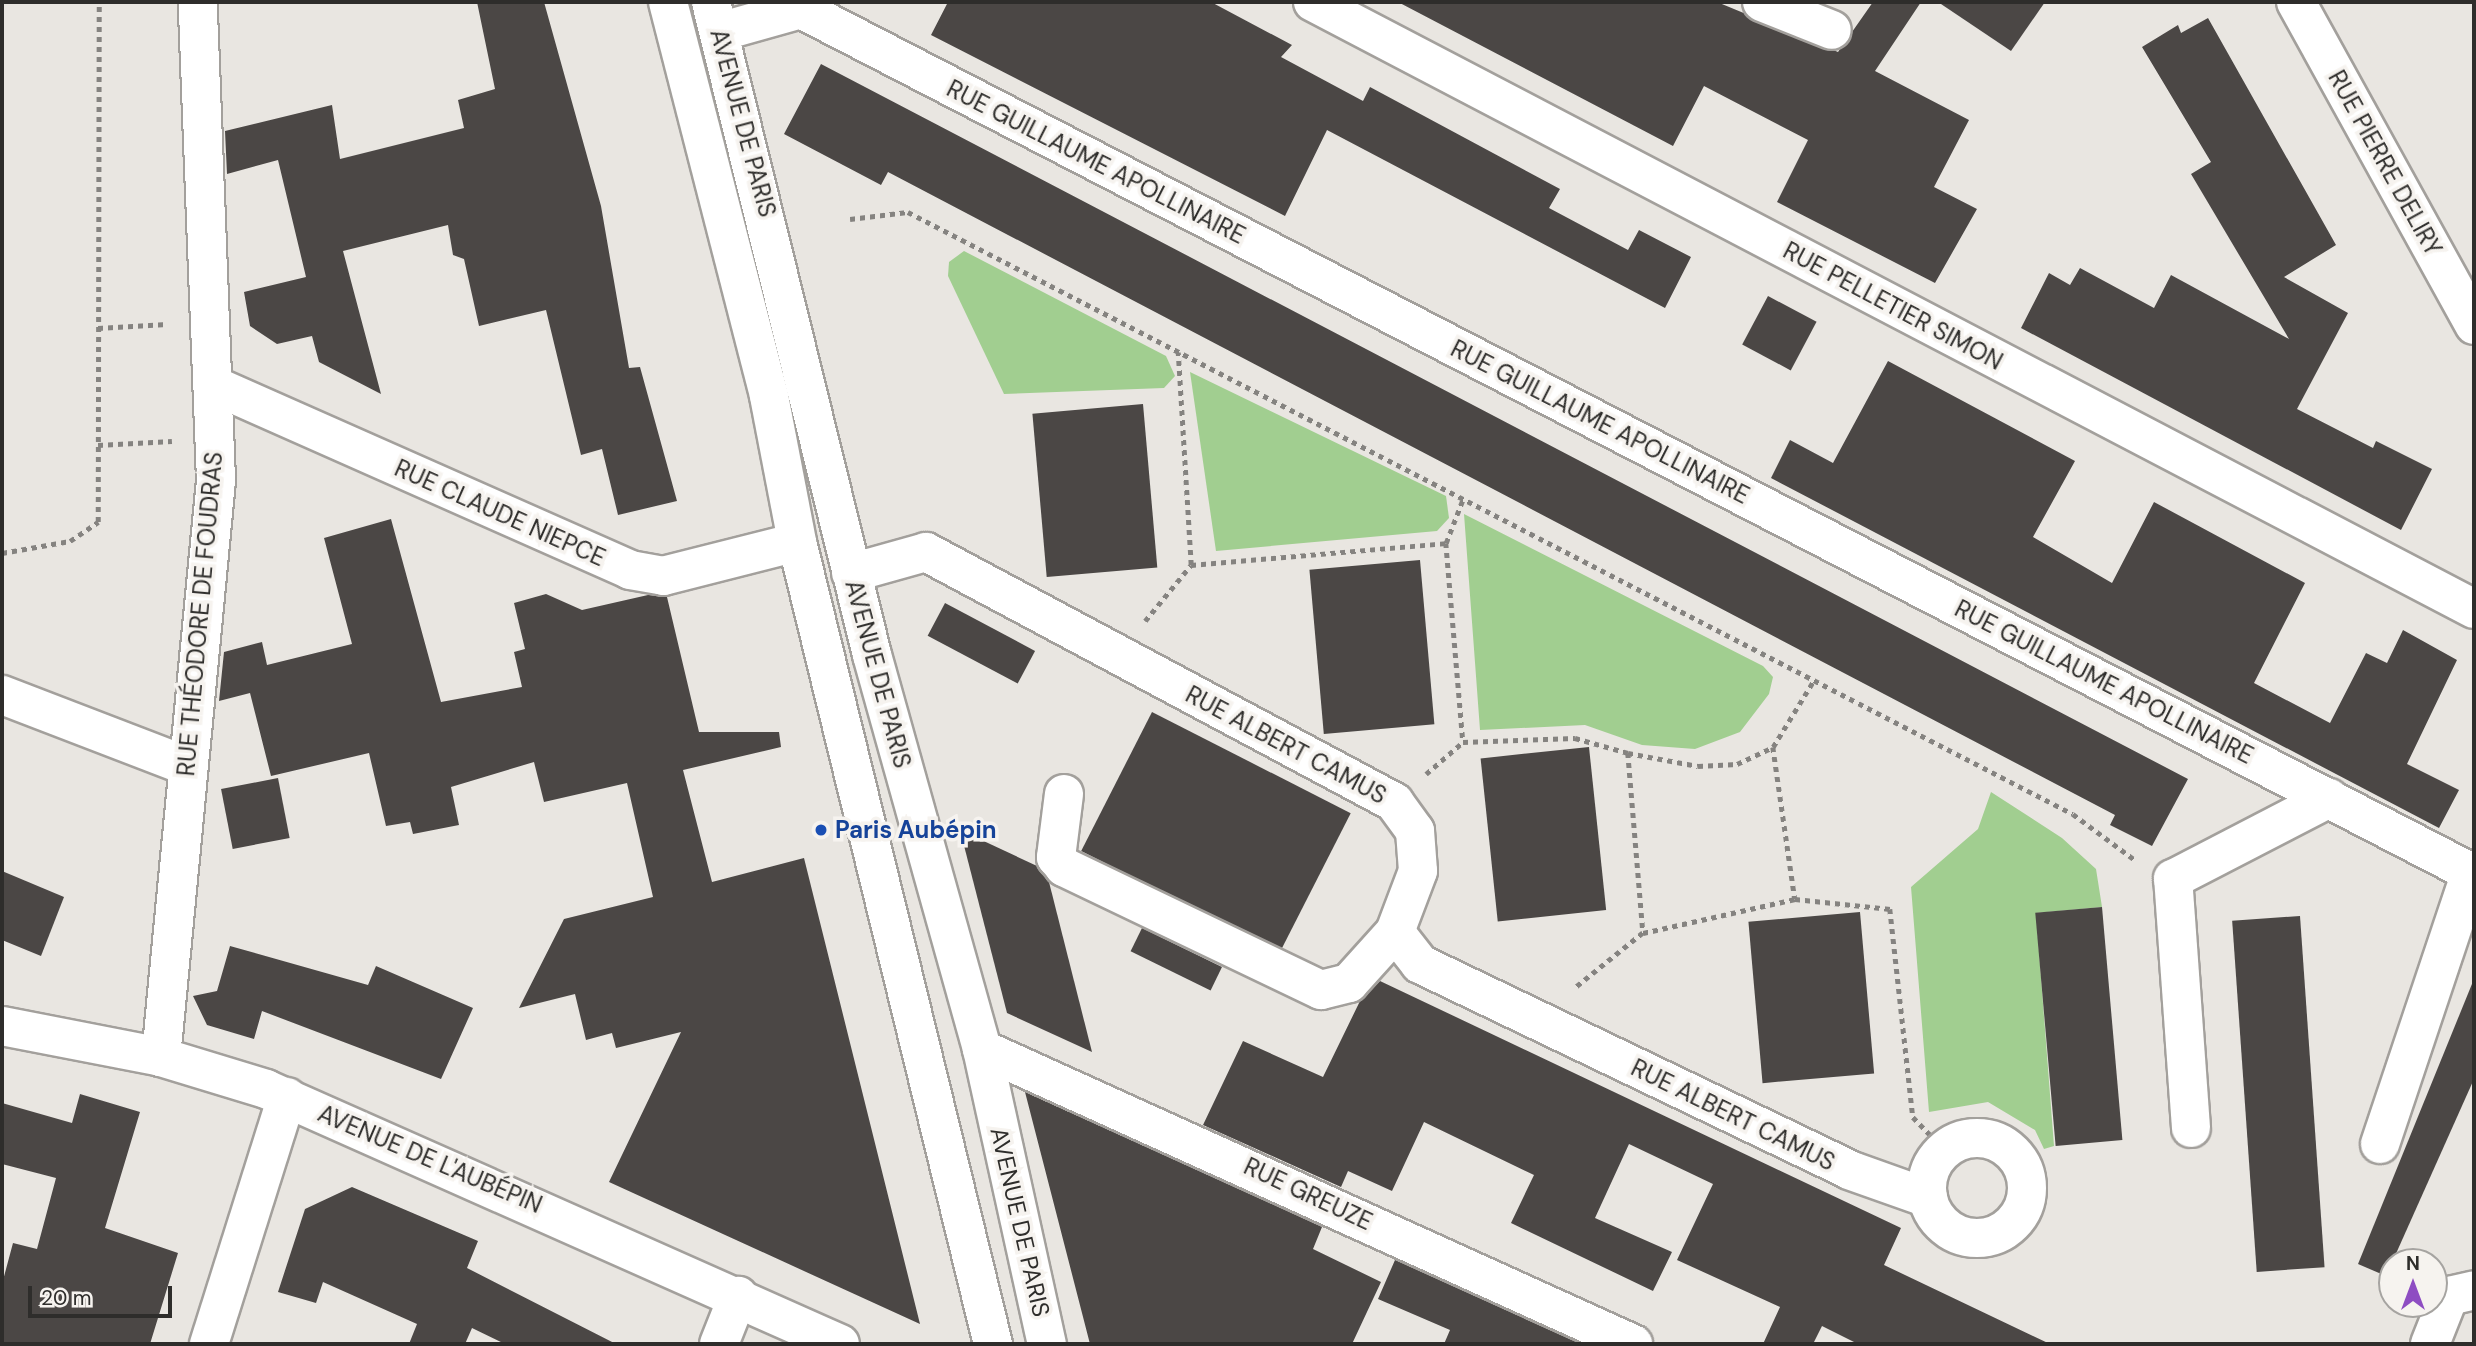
<!DOCTYPE html>
<meta charset="utf-8">
<style>
body{margin:0}
#map{position:relative;width:2476px;height:1346px;overflow:hidden;background:#e9e6e1;font-family:"DM Sans",sans-serif}
div>[style]{position:absolute}
.green>*{inset:0;background:#a1ce90}
.building>*{inset:0;background:#4b4745;transform-origin:0 0}
.path>*{height:4.5px;margin-top:-2.25px;transform-origin:0;background:repeating-linear-gradient(90deg,#858380 0 5px,transparent 0 10px)}
.roads{filter:drop-shadow(2px 0 #a3a09c) drop-shadow(-2px 0 #a3a09c) drop-shadow(0 2px #a3a09c) drop-shadow(0 -2px #a3a09c)}
.minor>*{height:38px;margin:-19px;padding:0 19px;transform-origin:19px;border-radius:19px;background:#fff}
.minor>.ring{margin:-19px;padding:0;box-sizing:content-box;background:none;border:38px solid #fff;border-radius:50%}
.major>*{height:38px;margin:-19px;padding:0 19px;transform-origin:19px;border-radius:19px;background:#fff}
.dots>*{width:19px;height:19px;translate:-50% -50%;box-sizing:border-box;border:4px solid #f6f3ef;border-radius:50%}
span{translate:-50% -50%;white-space:nowrap;text-align:center;line-height:1.15;-webkit-text-stroke:7px #f6f3ef;paint-order:stroke}
.street-label{font-size:24px;color:#2e2d2b}
.transit-label{font-size:24px;color:#164399;font-weight:700}
.left{translate:0 -50%;text-align:left}
.frame{position:absolute;inset:0;border:4px solid #2e2d2b;pointer-events:none}
.north{position:absolute;left:2378px;top:1248px;width:70px;height:70px;box-sizing:border-box;background:#f6f3ef;border:2px solid #a6a4a1;border-radius:50%;rotate:0deg;font-size:19px;font-weight:700;line-height:28px;text-align:center;color:#2e2d2b}
.north::after{content:'';display:block;margin:auto;width:24px;height:32px;background:#8e4dc2;clip-path:polygon(50% 0,100% 100%,50% 72%,0 100%)}
.scale{position:absolute;left:28px;top:1286px;width:144px;height:32px;box-sizing:border-box;border:4px solid #2e2d2b;border-top:0;padding-left:9px;font-size:21px;line-height:24px;white-space:nowrap;color:#2e2d2b;-webkit-text-stroke:5px #f6f3ef;paint-order:stroke}
</style>
<div id="map">
<div class="green">
<i style="clip-path:polygon(964px 251px,1166px 356px,1175px 376px,1164px 388px,1004px 394px,948px 276px,949px 262px)"></i>
<i style="clip-path:polygon(1190px 372px,1446px 496px,1449px 518px,1437px 531px,1216px 551px)"></i>
<i style="clip-path:polygon(1464px 514px,1763px 666px,1773px 677px,1769px 694px,1740px 732px,1695px 749px,1642px 745px,1585px 725px,1480px 730px)"></i>
<i style="clip-path:polygon(1991px 792px,2062px 838px,2096px 869px,2102px 907px,2036px 913px,2054px 1146px,2044px 1149px,2035px 1130px,1988px 1102px,1929px 1112px,1911px 887px,1978px 829px)"></i>
</div>
<div class="building">
<i style="clip-path:polygon(477px 2px,544px 2px,601px 206px,629px 368px,640px 367px,677px 501px,618px 515px,602px 449px,581px 455px,546px 310px,479px 326px,464px 259px,453px 255px,448px 225px,343px 251px,381px 394px,319px 362px,312px 336px,277px 344px,250px 326px,244px 292px,306px 277px,278px 160px,227px 174px,225px 131px,332px 105px,340px 159px,464px 128px,458px 100px,495px 89px)"></i>
<i style="clip-path:polygon(948px 2px,1211px 2px,1292px 45px,1281px 57px,1363px 101px,1370px 87px,1560px 189px,1549px 208px,1628px 250px,1639px 230px,1691px 257px,1665px 308px,1327px 130px,1285px 216px,931px 35px)"></i>
<i style="clip-path:polygon(1398px 2px,1717px 2px,1838px 52px,1873px 2px,1921px 2px,1875px 71px,1969px 120px,1934px 187px,1977px 209px,1935px 283px,1777px 202px,1808px 140px,1704px 86px,1673px 146px)"></i>
<i style="clip-path:polygon(1938px 2px,2045px 2px,2011px 51px)"></i>
<i style="clip-path:polygon(2208px 18px,2336px 245px,2284px 277px,2348px 313px,2297px 409px,2373px 448px,2376px 441px,2432px 469px,2401px 530px,2021px 328px,2049px 273px,2070px 285px,2080px 268px,2154px 308px,2171px 275px,2289px 339px,2191px 174px,2211px 162px,2142px 47px,2178px 25px,2181px 33px)"></i>
<i style="clip-path:polygon(821px 64px,2188px 779px,2152px 846px,2110px 825px,2115px 815px,888px 172px,881px 185px,784px 134px)"></i>
<i style="left:1768px;top:296px;width:55px;height:55px;rotate:28deg"></i>
<i style="clip-path:polygon(1888px 361px,2075px 461px,2033px 537px,2112px 583px,2154px 502px,2305px 583px,2254px 683px,2330px 723px,2366px 653px,2387px 663px,2403px 630px,2457px 660px,2407px 764px,2459px 790px,2439px 828px,1771px 478px,1790px 440px,1833px 463px)"></i>
<i style="left:1143px;top:404px;width:164px;height:111px;rotate:85deg"></i>
<i style="clip-path:polygon(391px 519px,441px 702px,522px 687px,514px 652px,525px 649px,514px 603px,546px 594px,582px 610px,648px 595px,667px 597px,699px 732px,779px 732px,781px 747px,683px 770px,712px 882px,804px 858px,920px 1324px,609px 1182px,681px 1032px,616px 1048px,612px 1033px,586px 1040px,575px 994px,519px 1008px,564px 919px,653px 897px,627px 783px,544px 802px,534px 762px,451px 787px,459px 825px,413px 834px,410px 822px,386px 826px,369px 753px,271px 776px,250px 693px,219px 701px,224px 652px,262px 642px,267px 665px,352px 644px,324px 538px)"></i>
<i style="left:1420px;top:560px;width:165px;height:111px;rotate:85deg"></i>
<i style="left:945px;top:603px;width:102px;height:37px;rotate:28deg"></i>
<i style="left:1152px;top:712px;width:223px;height:156px;rotate:27deg"></i>
<i style="left:1589px;top:747px;width:164px;height:109px;rotate:84deg"></i>
<i style="left:278px;top:778px;width:61px;height:58px;rotate:79deg"></i>
<i style="clip-path:polygon(960px 830px,1037px 866px,1049px 882px,1092px 1052px,1007px 1013px)"></i>
<i style="clip-path:polygon(2px 871px,64px 897px,41px 956px,2px 940px)"></i>
<i style="left:2102px;top:907px;width:234px;height:67px;rotate:85deg"></i>
<i style="left:1860px;top:912px;width:162px;height:112px;rotate:85deg"></i>
<i style="left:2300px;top:916px;width:352px;height:68px;rotate:86deg"></i>
<i style="left:1142px;top:928px;width:89px;height:26px;rotate:26deg"></i>
<i style="clip-path:polygon(230px 946px,368px 985px,376px 966px,473px 1008px,441px 1079px,262px 1011px,254px 1039px,207px 1025px,193px 996px,217px 991px)"></i>
<i style="clip-path:polygon(2474px 979px,2474px 1079px,2386px 1276px,2358px 1264px)"></i>
<i style="clip-path:polygon(1380px 981px,1901px 1228px,1884px 1265px,2050px 1344px,1858px 1344px,1822px 1326px,1813px 1344px,1763px 1344px,1780px 1307px,1677px 1260px,1713px 1184px,1629px 1144px,1595px 1218px,1672px 1252px,1653px 1291px,1511px 1223px,1534px 1175px,1424px 1122px,1392px 1191px,1348px 1171px,1341px 1187px,1203px 1125px,1243px 1041px,1323px 1077px,1360px 1001px)"></i>
<i style="clip-path:polygon(1025px 1092px,1322px 1227px,1313px 1249px,1381px 1282px,1352px 1344px,1090px 1344px)"></i>
<i style="clip-path:polygon(80px 1094px,140px 1112px,105px 1228px,178px 1253px,150px 1344px,2px 1343px,2px 1284px,13px 1243px,37px 1249px,56px 1178px,2px 1164px,2px 1103px,72px 1123px)"></i>
<i style="clip-path:polygon(352px 1187px,478px 1241px,467px 1268px,616px 1344px,505px 1344px,472px 1328px,465px 1344px,409px 1344px,417px 1324px,323px 1282px,316px 1303px,278px 1292px,305px 1209px)"></i>
<i style="clip-path:polygon(1395px 1260px,1576px 1342px,1580px 1344px,1444px 1344px,1450px 1330px,1378px 1299px)"></i>
</div>
<div class="path">
<i style="left:850px;top:219px;width:58px;rotate:-6.9deg"></i>
<i style="left:908px;top:212px;width:1311px;rotate:27.33deg"></i>
<i style="left:2073px;top:814px;width:77px;rotate:36.6deg"></i>
<i style="left:98px;top:328px;width:69px;rotate:-3.3deg"></i>
<i style="left:98px;top:445px;width:74px;rotate:-3.1deg"></i>
<i style="left:1446px;top:543px;width:47px;rotate:-68.9deg"></i>
<i style="left:2px;top:553px;width:69px;rotate:-10deg"></i>
<i style="left:70px;top:541px;width:34px;rotate:-34deg"></i>
<i style="left:98px;top:522px;width:520px;rotate:-89.89deg"></i>
<i style="left:1191px;top:565px;width:256px;rotate:-4.9deg"></i>
<i style="left:1446px;top:543px;width:200px;rotate:85.1deg"></i>
<i style="left:1145px;top:621px;width:72px;rotate:-50.6deg"></i>
<i style="left:1191px;top:565px;width:213px;rotate:-93.5deg"></i>
<i style="left:1773px;top:747px;width:79px;rotate:-58.5deg"></i>
<i style="left:1628px;top:753px;width:71px;rotate:10.5deg"></i>
<i style="left:1698px;top:766px;width:39px;rotate:-3deg"></i>
<i style="left:1737px;top:764px;width:40px;rotate:-25deg"></i>
<i style="left:1773px;top:747px;width:154px;rotate:81.8deg"></i>
<i style="left:1426px;top:774px;width:49px;rotate:-40.9deg"></i>
<i style="left:1463px;top:742px;width:112px;rotate:-2deg"></i>
<i style="left:1575px;top:738px;width:55px;rotate:15.8deg"></i>
<i style="left:1628px;top:753px;width:181px;rotate:85.2deg"></i>
<i style="left:1643px;top:933px;width:87px;rotate:141deg"></i>
<i style="left:1643px;top:933px;width:156px;rotate:-12.6deg"></i>
<i style="left:1795px;top:899px;width:96px;rotate:6deg"></i>
<i style="left:1890px;top:909px;width:209px;rotate:83.7deg"></i>
<i style="left:1913px;top:1117px;width:46px;rotate:45.9deg"></i>
</div>
<div class="roads">
<div class="minor">
<i style="left:1313px;top:2px;width:1310px;rotate:27.6deg"></i>
<i style="left:1762px;top:2px;width:75px;rotate:21.8deg"></i>
<i style="left:2296px;top:2px;width:369px;rotate:61.1deg"></i>
<i style="left:719px;top:32px;width:85px;rotate:-15.7deg"></i>
<i style="left:801px;top:9px;width:1883px;rotate:27.34deg"></i>
<i style="left:213px;top:385px;width:456px;rotate:23.9deg"></i>
<i style="left:630px;top:570px;width:34px;rotate:10deg"></i>
<i style="left:663px;top:576px;width:138px;rotate:-14.2deg"></i>
<i style="left:851px;top:573px;width:78px;rotate:-15.6deg"></i>
<i style="left:926px;top:552px;width:531px;rotate:28.11deg"></i>
<i style="left:1394px;top:802px;width:36px;rotate:54deg"></i>
<i style="left:1415px;top:831px;width:40px;rotate:85.7deg"></i>
<i style="left:1418px;top:871px;width:65px;rotate:110.7deg"></i>
<i style="left:1395px;top:932px;width:41px;rotate:52deg"></i>
<i style="left:1420px;top:964px;width:476px;rotate:25.6deg"></i>
<i style="left:1849px;top:1170px;width:84px;rotate:19.5deg"></i>
<i style="left:2px;top:695px;width:198px;rotate:21deg"></i>
<i style="left:1064px;top:794px;width:64px;rotate:97.2deg"></i>
<i style="left:1056px;top:857px;width:13px;rotate:51deg"></i>
<i style="left:1064px;top:867px;width:285px;rotate:25.6deg"></i>
<i style="left:1321px;top:990px;width:29px;rotate:-14deg"></i>
<i style="left:1349px;top:983px;width:69px;rotate:-48deg"></i>
<i style="left:2px;top:1026px;width:162px;rotate:11deg"></i>
<i style="left:161px;top:1057px;width:110px;rotate:16.9deg"></i>
<i style="left:266px;top:1089px;width:628px;rotate:23.95deg"></i>
<i style="left:982px;top:1049px;width:715px;rotate:24.38deg"></i>
<i style="left:161px;top:1057px;width:580px;rotate:-84.55deg"></i>
<i style="left:216px;top:480px;width:478px;rotate:-92.2deg"></i>
<i style="left:2191px;top:1128px;width:250px;rotate:-94.1deg"></i>
<i style="left:2173px;top:879px;width:176px;rotate:-27.4deg"></i>
<i class="ring" style="left:1927px;top:1138px;width:62px;height:62px"></i>
<i style="left:2380px;top:1144px;width:287px;rotate:-71.5deg"></i>
<i style="left:209px;top:1344px;width:259px;rotate:-72.5deg"></i>
<i style="left:719px;top:1344px;width:52px;rotate:-68.4deg"></i>
<i style="left:2430px;top:1344px;width:52px;rotate:-68.4deg"></i>
<i style="left:2449px;top:1296px;width:26px;rotate:-13deg"></i>
</div>
<div class="major">
<i style="left:668px;top:2px;width:407px;rotate:75.6deg"></i>
<i style="left:769px;top:396px;width:149px;rotate:79.1deg"></i>
<i style="left:797px;top:542px;width:826px;rotate:76.27deg"></i>
<i style="left:711px;top:2px;width:673px;rotate:76.15deg"></i>
<i style="left:872px;top:655px;width:409px;rotate:74.4deg"></i>
<i style="left:982px;top:1049px;width:302px;rotate:77.6deg"></i>
</div>
</div>
<div class="dots">
<i style="left:821px;top:830px;background:#1a4fb4"></i>
</div>
<div class="street-label">
<span style="left:743px;top:123px;rotate:75deg">AVENUE DE PARIS</span>
<span style="left:1096px;top:162px;rotate:27deg">RUE GUILLAUME APOLLINAIRE</span>
<span style="left:2385px;top:163px;rotate:61deg">RUE PIERRE DELIRY</span>
<span style="left:1893px;top:306px;rotate:28deg">RUE PELLETIER SIMON</span>
<span style="left:1600px;top:422px;rotate:27deg">RUE GUILLAUME APOLLINAIRE</span>
<span style="left:500px;top:513px;rotate:24deg">RUE CLAUDE NIEPCE</span>
<span style="left:200px;top:614px;rotate:-85deg">RUE THÉODORE DE FOUDRAS</span>
<span style="left:878px;top:674px;rotate:75deg">AVENUE DE PARIS</span>
<span style="left:2104px;top:682px;rotate:27deg">RUE GUILLAUME APOLLINAIRE</span>
<span style="left:1286px;top:745px;rotate:28deg">RUE ALBERT CAMUS</span>
<span style="left:1733px;top:1115px;rotate:26deg">RUE ALBERT CAMUS</span>
<span style="left:430px;top:1159px;rotate:23deg">AVENUE DE L'AUBÉPIN</span>
<span style="left:1308px;top:1194px;rotate:25deg">RUE GREUZE</span>
<span style="left:1020px;top:1222px;rotate:77deg">AVENUE DE PARIS</span>
</div>
<div class="transit-label">
<span class="left" style="left:835px;top:830px">Paris Aubépin</span>
</div>
<div class="frame"></div>
<div class="north">N</div>
<div class="scale">20 m</div>
</div>
